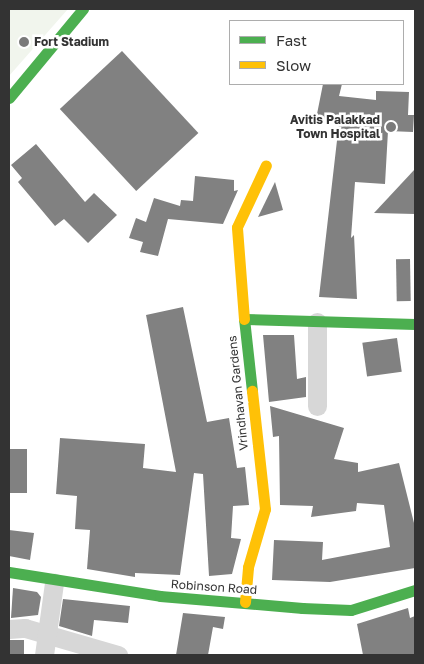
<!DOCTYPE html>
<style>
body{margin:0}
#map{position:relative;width:424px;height:664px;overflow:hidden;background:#fff;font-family:"Golos Text",sans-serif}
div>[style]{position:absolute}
.green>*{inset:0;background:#f1f5ed}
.building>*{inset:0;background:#818181;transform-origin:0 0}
.street>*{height:19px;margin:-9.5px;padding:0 9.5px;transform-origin:9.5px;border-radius:9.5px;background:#d7d7d7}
.fast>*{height:11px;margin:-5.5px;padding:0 5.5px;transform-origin:5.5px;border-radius:5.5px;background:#4caf50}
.slow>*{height:11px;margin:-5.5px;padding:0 5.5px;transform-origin:5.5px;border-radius:5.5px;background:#ffc107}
.dots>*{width:14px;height:14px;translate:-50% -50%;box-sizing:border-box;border:2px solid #fff;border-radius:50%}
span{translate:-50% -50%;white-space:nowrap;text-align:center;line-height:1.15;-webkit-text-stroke:5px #fff;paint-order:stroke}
.poi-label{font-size:12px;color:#333;font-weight:700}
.left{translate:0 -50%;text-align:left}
.right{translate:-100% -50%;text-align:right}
.street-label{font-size:12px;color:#333}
.frame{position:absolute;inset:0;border:10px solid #333;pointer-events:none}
.legend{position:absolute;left:229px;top:20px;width:175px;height:65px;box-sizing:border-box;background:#fff;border:1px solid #adadad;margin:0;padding:6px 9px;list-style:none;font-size:15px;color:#333}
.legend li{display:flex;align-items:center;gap:10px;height:25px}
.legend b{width:25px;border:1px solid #adadad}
</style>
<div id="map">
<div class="green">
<i style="clip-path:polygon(9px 9px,68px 9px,9px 76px)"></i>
</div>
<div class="building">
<i style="left:122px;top:51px;width:112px;height:85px;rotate:47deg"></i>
<i style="clip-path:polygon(323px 84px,342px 84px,339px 96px,376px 100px,376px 91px,409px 92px,408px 115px,414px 115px,413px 132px,388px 131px,385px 184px,355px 182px,351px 238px,354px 235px,357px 299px,319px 297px,339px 123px,316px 119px)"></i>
<i style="clip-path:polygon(36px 144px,85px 202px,94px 193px,117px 215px,88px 243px,64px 219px,55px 226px,18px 182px,22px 178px,11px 165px)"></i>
<i style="clip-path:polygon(415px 169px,415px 214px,374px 213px)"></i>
<i style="clip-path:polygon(195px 176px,234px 180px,234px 191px,238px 190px,223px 224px,168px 219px,158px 256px,140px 252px,143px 242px,129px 238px,136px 218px,146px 222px,154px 198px,180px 206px,181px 200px,193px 201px)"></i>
<i style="clip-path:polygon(275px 182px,283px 210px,258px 217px)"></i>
<i style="left:410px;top:259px;width:42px;height:14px;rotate:89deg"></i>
<i style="clip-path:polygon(183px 307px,207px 422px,229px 418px,237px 468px,245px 467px,249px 505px,233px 506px,231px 538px,241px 539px,232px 574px,209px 576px,203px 474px,194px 473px,180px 575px,135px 573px,135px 577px,87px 569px,90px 530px,75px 529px,77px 496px,56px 494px,60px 438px,145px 444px,143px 468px,176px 472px,146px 315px)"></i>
<i style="clip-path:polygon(263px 335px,294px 335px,297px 379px,306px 377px,306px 397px,269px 402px)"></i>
<i style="left:397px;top:338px;width:34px;height:35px;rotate:82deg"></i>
<i style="clip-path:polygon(270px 406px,344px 428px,334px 459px,358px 463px,358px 472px,399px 463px,415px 527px,415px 568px,330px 582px,272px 580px,274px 540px,323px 542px,322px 560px,390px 547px,384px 505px,357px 503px,356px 511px,311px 517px,313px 506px,280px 505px,279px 436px,273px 437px)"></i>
<i style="left:10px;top:449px;width:17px;height:44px"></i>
<i style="clip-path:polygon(9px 530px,34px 533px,30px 560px,9px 556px)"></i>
<i style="clip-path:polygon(13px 588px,37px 592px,41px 597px,38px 615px,11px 618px)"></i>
<i style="clip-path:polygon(63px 599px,130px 606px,128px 623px,94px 620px,92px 636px,59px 626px)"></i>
<i style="clip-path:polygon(408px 608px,410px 618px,415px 616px,415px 655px,363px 655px,357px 624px)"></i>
<i style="clip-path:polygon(183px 613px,225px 617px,223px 629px,213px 627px,208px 655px,176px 655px)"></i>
<i style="left:9px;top:640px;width:15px;height:15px"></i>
</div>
<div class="street">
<i style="left:317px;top:406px;width:84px;rotate:-90deg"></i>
<i style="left:9px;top:629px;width:16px;rotate:-4deg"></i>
<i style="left:25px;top:628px;width:97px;rotate:16.2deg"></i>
<i style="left:44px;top:655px;width:73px;rotate:-82.1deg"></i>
</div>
<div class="fast">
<i style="left:9px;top:98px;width:116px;rotate:-50.3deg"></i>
<i style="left:252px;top:391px;width:72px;rotate:-96.3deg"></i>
<i style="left:244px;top:319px;width:171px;rotate:1.7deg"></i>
<i style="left:9px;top:572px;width:153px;rotate:9deg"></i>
<i style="left:160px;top:596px;width:143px;rotate:4.8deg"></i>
<i style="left:302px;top:608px;width:49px;rotate:2.3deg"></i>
<i style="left:351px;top:610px;width:67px;rotate:-17.4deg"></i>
</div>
<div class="slow">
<i style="left:244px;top:319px;width:92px;rotate:-94.4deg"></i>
<i style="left:237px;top:227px;width:68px;rotate:-64.9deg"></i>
<i style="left:245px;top:602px;width:35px;rotate:-85deg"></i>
<i style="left:248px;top:567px;width:60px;rotate:-73.7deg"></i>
<i style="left:265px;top:509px;width:119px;rotate:-96.3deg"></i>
</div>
<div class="dots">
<i style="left:24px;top:42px;background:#7a7a7a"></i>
<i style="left:391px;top:127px;background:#7a7a7a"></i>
</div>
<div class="poi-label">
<span class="left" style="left:34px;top:42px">Fort Stadium</span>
<span class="right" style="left:380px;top:127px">Avitis Palakkad<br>Town Hospital</span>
</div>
<div class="street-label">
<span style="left:238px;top:393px;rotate:-96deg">Vrindhavan Gardens</span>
<span style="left:214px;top:587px;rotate:4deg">Robinson Road</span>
</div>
<div class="frame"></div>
<ul class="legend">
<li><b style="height:6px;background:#4caf50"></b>Fast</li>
<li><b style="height:6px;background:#ffc107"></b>Slow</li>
</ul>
</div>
